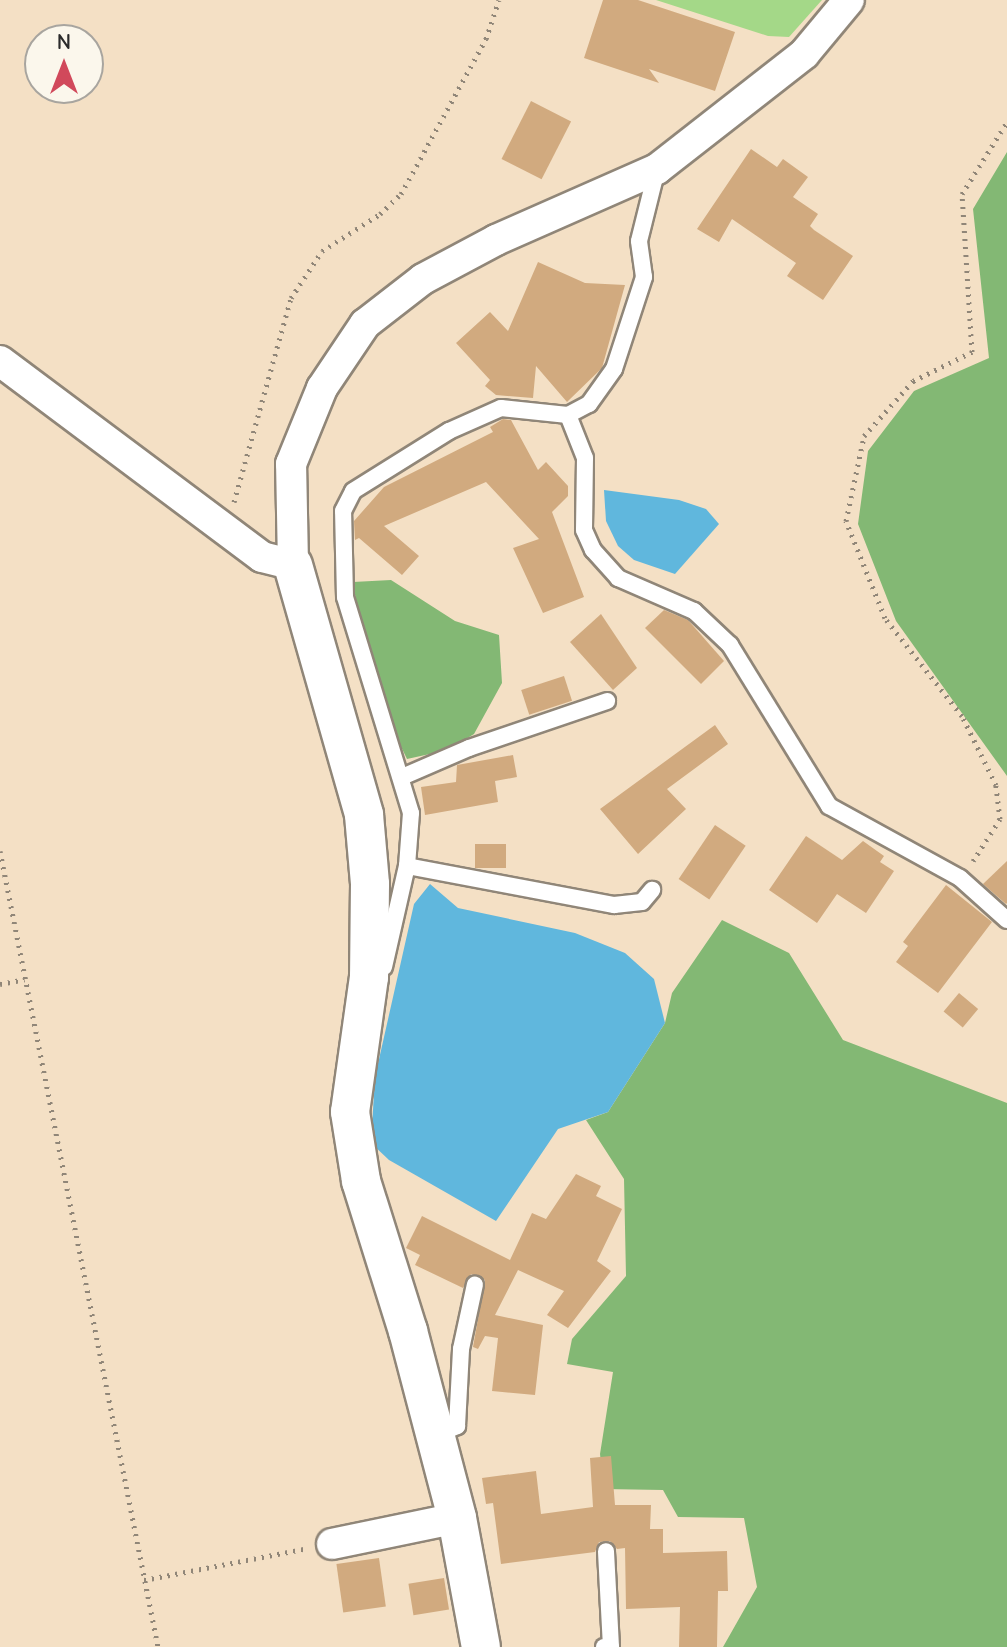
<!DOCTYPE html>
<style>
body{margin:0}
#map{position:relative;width:1007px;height:1647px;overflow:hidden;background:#f4e0c5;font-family:"Comic Neue",sans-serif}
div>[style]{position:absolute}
.green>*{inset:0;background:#a4d888}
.forest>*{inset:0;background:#83b874}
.water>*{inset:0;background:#60b7dd}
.building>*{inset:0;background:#d1aa7f;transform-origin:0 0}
.path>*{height:5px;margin-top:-2.5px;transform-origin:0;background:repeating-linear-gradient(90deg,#908678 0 2px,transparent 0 8px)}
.roads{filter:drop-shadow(2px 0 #908678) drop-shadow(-2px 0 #908678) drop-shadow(0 2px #908678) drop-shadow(0 -2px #908678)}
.service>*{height:16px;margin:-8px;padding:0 8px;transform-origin:8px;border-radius:8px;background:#fff}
.minor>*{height:30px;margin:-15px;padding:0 15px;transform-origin:15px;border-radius:15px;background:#fff}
.tertiary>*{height:38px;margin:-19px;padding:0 19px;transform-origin:19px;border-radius:19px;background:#fff}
span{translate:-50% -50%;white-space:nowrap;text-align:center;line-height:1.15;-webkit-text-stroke:6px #fbf7ec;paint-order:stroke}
.north{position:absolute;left:24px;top:24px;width:80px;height:80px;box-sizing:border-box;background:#fbf7ec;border:2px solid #a8a59f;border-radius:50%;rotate:0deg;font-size:22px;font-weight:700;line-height:32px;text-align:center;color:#2b2b2b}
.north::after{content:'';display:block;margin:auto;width:28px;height:36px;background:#d1495b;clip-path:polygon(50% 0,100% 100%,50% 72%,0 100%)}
</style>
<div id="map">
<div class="green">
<i style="clip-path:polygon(656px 0,822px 0,789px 37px,768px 36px)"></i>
</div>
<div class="forest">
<i style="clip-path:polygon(1007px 152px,1007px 776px,896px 621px,858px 524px,868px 451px,914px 391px,989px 358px,973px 209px)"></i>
<i style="clip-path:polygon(391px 580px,455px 621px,499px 635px,502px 683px,474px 734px,448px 750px,407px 759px,388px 720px,361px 632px,353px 582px)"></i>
<i style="clip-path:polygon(722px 920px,789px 953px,843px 1040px,1007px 1103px,1007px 1647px,723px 1647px,757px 1587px,744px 1518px,678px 1517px,663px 1490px,604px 1489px,600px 1454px,613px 1372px,567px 1364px,572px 1339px,626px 1276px,624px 1179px,586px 1120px,608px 1112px,665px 1023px,672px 993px)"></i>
</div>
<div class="water">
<i style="clip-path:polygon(604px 490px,679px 500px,706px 509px,719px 524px,675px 574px,634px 560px,618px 546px,606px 521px)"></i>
<i style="clip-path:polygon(430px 884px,458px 908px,575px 933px,625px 953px,654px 979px,665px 1023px,608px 1112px,558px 1129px,496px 1221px,389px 1160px,371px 1143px,375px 1077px,414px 904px)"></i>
</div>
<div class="building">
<i style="clip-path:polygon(603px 0,638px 0,735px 32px,715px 91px,649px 69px,659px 83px,584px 58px)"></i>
<i style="left:531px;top:101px;width:45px;height:65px;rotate:27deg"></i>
<i style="clip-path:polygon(751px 149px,777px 167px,783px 159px,808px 177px,793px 197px,818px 214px,810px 226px,814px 230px,853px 256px,823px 300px,787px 276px,796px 263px,732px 219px,719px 242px,697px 229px)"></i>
<i style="clip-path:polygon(538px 262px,585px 283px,625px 285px,602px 368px,567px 402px,536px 366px,533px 398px,496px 395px,485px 386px,490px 380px,456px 343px,490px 312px,508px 331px)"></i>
<i style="clip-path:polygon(503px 419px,511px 420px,538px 470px,546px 462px,568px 486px,568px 496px,552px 512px,584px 597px,543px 613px,513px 548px,539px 539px,486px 482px,384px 526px,419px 556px,402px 575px,359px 538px,355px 540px,354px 521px,384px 487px,493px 432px,490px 427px)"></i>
<i style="clip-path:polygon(664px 610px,688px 620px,724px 661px,701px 684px,645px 628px)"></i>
<i style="clip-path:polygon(601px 614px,637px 668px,613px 690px,570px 642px)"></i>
<i style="left:564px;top:676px;width:26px;height:45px;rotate:72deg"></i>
<i style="clip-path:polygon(715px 725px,728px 744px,667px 789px,686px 809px,638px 854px,600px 809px)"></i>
<i style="clip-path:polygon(513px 755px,517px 777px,495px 781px,498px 802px,425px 815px,421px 787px,456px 782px,457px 765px)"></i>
<i style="left:715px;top:825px;width:37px;height:65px;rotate:34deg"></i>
<i style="clip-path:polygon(806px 836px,842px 860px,863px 841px,884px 856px,880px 862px,894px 871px,866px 913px,837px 894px,817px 923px,769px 890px)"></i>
<i style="left:475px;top:844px;width:31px;height:24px"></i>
<i style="clip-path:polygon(1007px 861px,1007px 903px,1006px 904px,983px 884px)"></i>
<i style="clip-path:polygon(946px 885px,992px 922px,938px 993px,896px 962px,908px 946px,903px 942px)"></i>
<i style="left:959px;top:993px;width:25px;height:24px;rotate:40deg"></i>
<i style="clip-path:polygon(576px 1174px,601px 1186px,596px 1196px,622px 1209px,597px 1261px,611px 1271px,568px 1328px,547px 1315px,564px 1291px,518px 1270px,495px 1315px,543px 1325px,535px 1395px,492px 1391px,498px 1338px,485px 1336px,478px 1349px,473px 1347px,485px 1280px,471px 1274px,463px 1288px,415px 1265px,420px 1255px,406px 1248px,422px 1216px,510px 1260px,532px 1213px,546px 1219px)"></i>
<i style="clip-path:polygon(611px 1456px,615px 1505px,651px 1505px,650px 1529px,663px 1529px,663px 1553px,727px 1551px,728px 1591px,718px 1591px,717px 1647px,679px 1647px,680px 1607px,626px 1609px,625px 1548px,617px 1549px,610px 1541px,599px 1542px,595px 1552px,501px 1564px,493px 1503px,486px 1504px,482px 1478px,536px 1471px,541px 1514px,593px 1507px,590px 1458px)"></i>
<i style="left:379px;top:1558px;width:49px;height:43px;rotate:82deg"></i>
<i style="left:444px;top:1578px;width:32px;height:36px;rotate:81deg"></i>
</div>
<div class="path">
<i style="left:234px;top:502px;width:212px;rotate:-74.4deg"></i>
<i style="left:291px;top:298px;width:56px;rotate:-56.6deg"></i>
<i style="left:322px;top:251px;width:69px;rotate:-32.5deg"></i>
<i style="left:380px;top:214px;width:29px;rotate:-44deg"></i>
<i style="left:401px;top:194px;width:177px;rotate:-61.3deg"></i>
<i style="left:486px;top:39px;width:41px;rotate:-71.6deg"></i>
<i style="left:0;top:851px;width:812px;rotate:78.77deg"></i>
<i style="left:973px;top:861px;width:50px;rotate:-57.3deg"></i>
<i style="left:1000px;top:819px;width:34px;rotate:-97deg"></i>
<i style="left:996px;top:785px;width:77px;rotate:-116.2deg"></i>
<i style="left:962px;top:716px;width:125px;rotate:-128.2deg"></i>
<i style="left:885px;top:618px;width:105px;rotate:-111.9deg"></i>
<i style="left:846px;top:521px;width:87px;rotate:-78deg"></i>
<i style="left:864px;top:436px;width:74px;rotate:-48.3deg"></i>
<i style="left:913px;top:381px;width:66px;rotate:-26.2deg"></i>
<i style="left:972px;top:352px;width:158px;rotate:-93.6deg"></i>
<i style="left:962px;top:194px;width:85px;rotate:-58deg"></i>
<i style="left:0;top:984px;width:25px;rotate:-11deg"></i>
<i style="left:144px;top:1580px;width:163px;rotate:-11deg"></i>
</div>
<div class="roads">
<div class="service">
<i style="left:568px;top:415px;width:46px;rotate:68.4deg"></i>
<i style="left:585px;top:458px;width:72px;rotate:90.8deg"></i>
<i style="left:584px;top:530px;width:22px;rotate:66deg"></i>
<i style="left:593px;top:550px;width:38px;rotate:48deg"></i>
<i style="left:618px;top:578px;width:83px;rotate:23.5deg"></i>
<i style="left:694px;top:611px;width:50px;rotate:43.4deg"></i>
<i style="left:730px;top:645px;width:189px;rotate:58.4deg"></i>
<i style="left:829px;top:806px;width:149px;rotate:28.8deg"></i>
<i style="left:960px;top:878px;width:63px;rotate:41.8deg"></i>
<i style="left:402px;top:777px;width:73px;rotate:-23.4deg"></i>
<i style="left:469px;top:748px;width:146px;rotate:-18.8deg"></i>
<i style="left:407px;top:866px;width:211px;rotate:10.7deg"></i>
<i style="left:614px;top:905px;width:28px;rotate:-6deg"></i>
<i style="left:642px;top:902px;width:16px;rotate:-50deg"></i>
<i style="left:384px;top:967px;width:104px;rotate:-77.2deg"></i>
<i style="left:407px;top:866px;width:53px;rotate:-85.7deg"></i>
<i style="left:411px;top:813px;width:226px;rotate:-107deg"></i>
<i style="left:345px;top:597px;width:86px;rotate:-91.3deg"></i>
<i style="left:343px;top:511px;width:22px;rotate:-63deg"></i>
<i style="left:353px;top:491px;width:113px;rotate:-32deg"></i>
<i style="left:449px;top:431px;width:57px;rotate:-23.9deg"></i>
<i style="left:501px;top:408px;width:67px;rotate:6deg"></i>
<i style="left:568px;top:415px;width:24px;rotate:-28deg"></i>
<i style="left:589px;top:404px;width:43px;rotate:-54.5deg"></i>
<i style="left:614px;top:369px;width:97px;rotate:-71.9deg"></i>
<i style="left:644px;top:277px;width:36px;rotate:-98deg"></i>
<i style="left:639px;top:241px;width:74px;rotate:-76deg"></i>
<i style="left:435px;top:1435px;width:24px;rotate:-22deg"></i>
<i style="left:457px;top:1426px;width:77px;rotate:-87deg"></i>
<i style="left:461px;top:1349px;width:66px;rotate:-77.8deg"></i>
<i style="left:604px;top:1647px;width:7px"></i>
<i style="left:611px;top:1647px;width:96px;rotate:-93deg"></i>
</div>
<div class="minor">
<i style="left:0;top:361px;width:327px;rotate:36.8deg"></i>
<i style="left:262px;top:557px;width:32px;rotate:14deg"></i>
<i style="left:293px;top:565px;width:101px;rotate:-91.1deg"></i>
<i style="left:291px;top:464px;width:82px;rotate:-67.8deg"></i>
<i style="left:322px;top:388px;width:77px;rotate:-56.1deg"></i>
<i style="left:365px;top:324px;width:73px;rotate:-37.8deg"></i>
<i style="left:423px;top:279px;width:83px;rotate:-28.1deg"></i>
<i style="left:496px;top:240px;width:176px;rotate:-23.8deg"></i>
<i style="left:657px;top:169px;width:187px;rotate:-38deg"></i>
<i style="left:804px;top:54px;width:70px;rotate:-50.2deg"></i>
<i style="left:332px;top:1544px;width:128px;rotate:-11.7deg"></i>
</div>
<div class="tertiary">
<i style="left:293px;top:565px;width:260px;rotate:74.1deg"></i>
<i style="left:364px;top:815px;width:69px;rotate:85deg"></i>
<i style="left:370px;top:884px;width:93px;rotate:90.6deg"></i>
<i style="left:369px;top:977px;width:136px;rotate:98deg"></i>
<i style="left:350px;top:1112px;width:70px;rotate:80.9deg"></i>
<i style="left:361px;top:1181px;width:157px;rotate:72.6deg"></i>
<i style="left:408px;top:1331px;width:193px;rotate:75.3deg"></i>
<i style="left:457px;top:1518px;width:131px;rotate:79.5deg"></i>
</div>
</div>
<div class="north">N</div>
</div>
